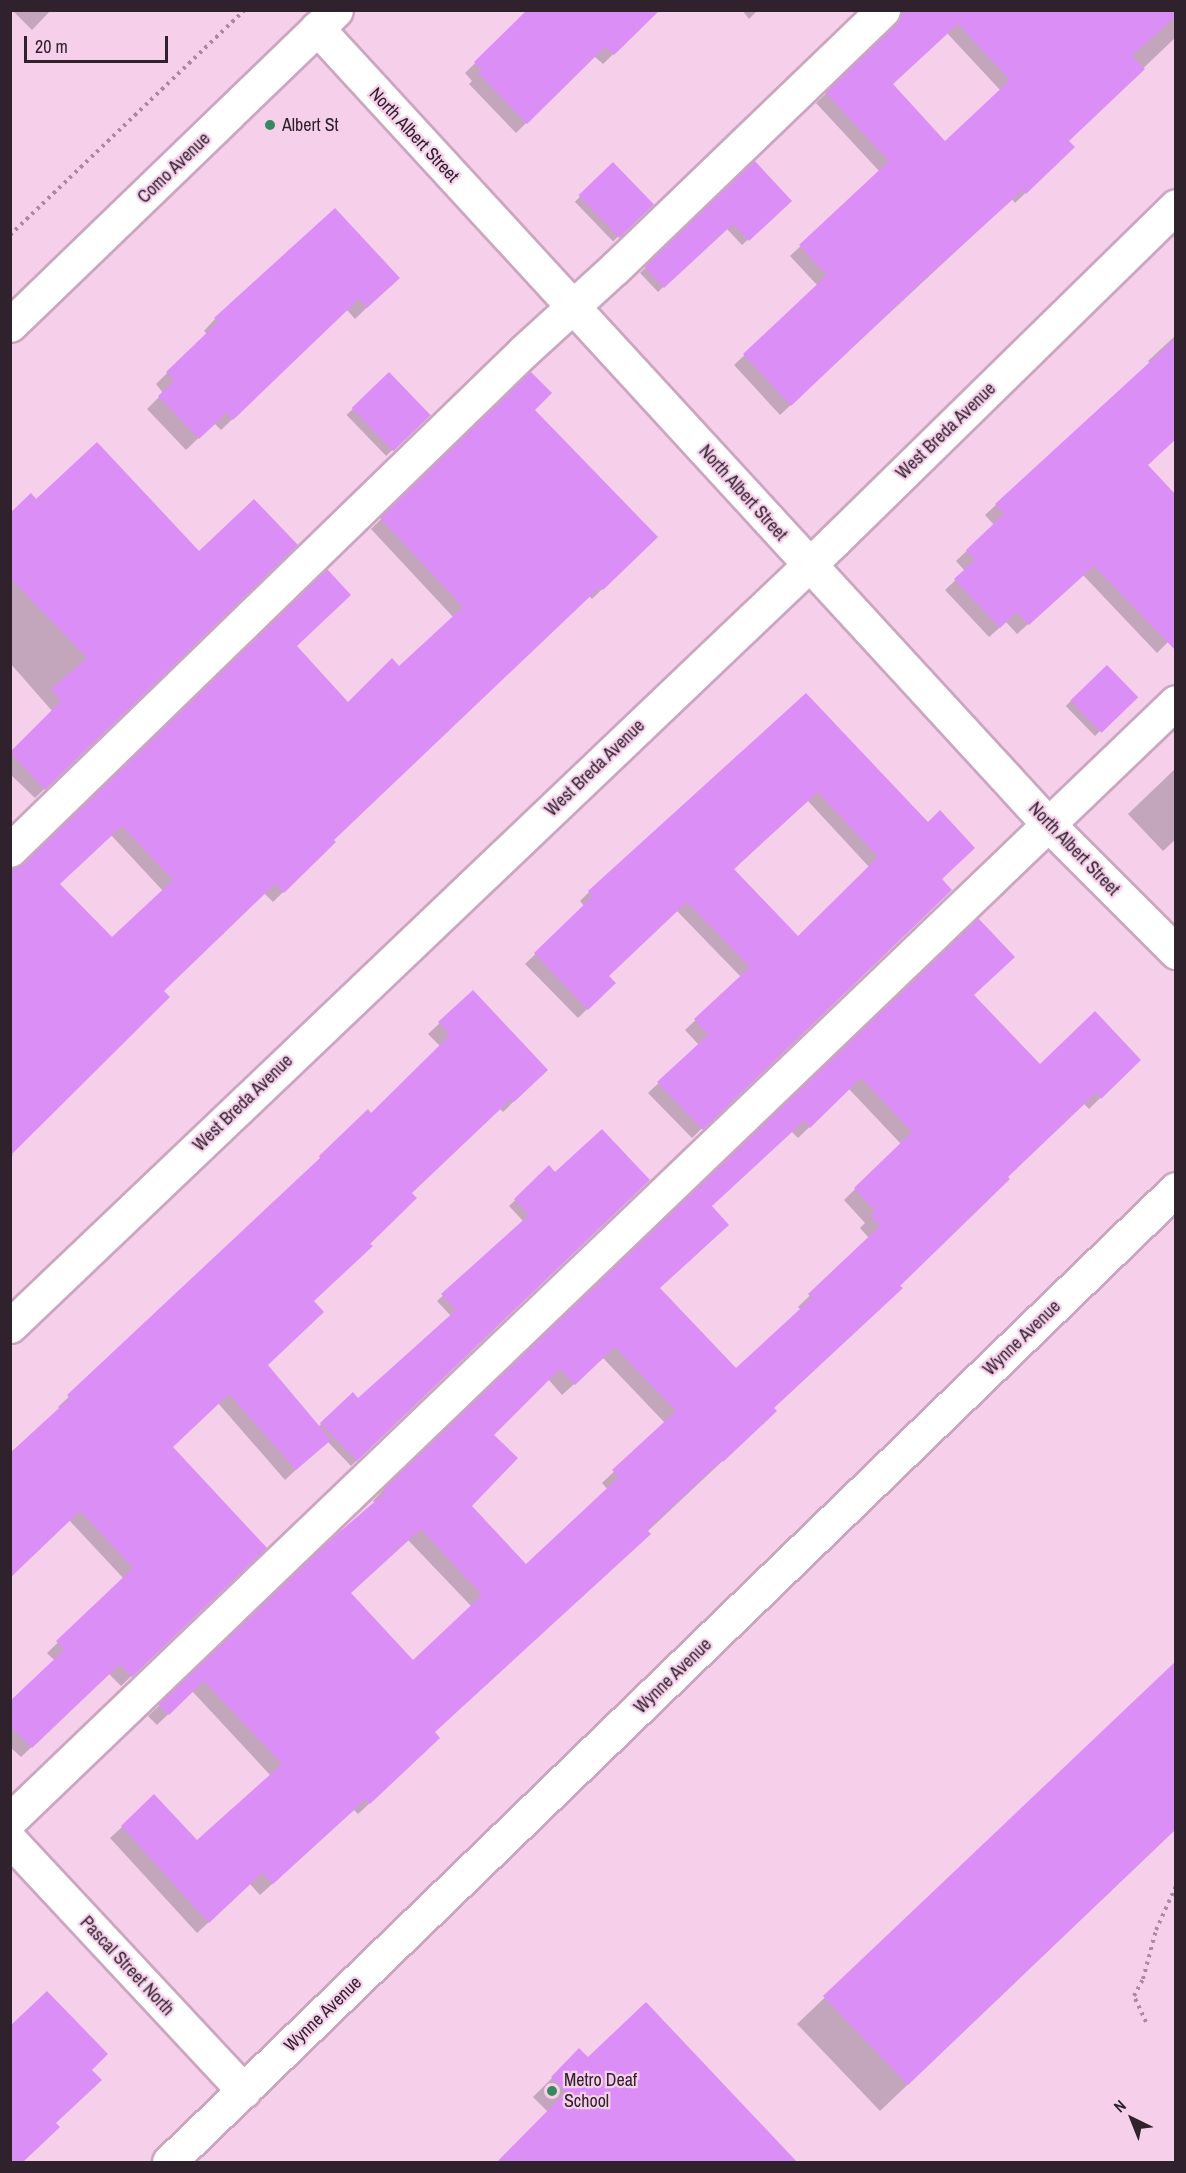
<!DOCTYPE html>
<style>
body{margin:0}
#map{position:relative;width:1186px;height:2173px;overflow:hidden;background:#f6d0eb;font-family:"Archivo Narrow",sans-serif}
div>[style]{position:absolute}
.shadow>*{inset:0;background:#0003;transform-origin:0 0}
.building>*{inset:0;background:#db8ef6;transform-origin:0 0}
.path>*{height:4px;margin-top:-2px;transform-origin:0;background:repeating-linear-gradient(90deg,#a88ba0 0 3px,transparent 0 7.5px)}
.roads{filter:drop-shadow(2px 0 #cba6c0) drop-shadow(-2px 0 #cba6c0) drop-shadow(0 2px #cba6c0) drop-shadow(0 -2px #cba6c0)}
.minor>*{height:33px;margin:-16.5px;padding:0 16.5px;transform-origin:16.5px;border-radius:16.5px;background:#fff}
.major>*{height:33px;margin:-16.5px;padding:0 16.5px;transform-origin:16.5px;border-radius:16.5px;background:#fff}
.dots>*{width:16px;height:16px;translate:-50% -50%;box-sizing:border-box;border:3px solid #f6d0eb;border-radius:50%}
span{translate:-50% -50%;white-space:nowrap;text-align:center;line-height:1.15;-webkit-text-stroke:4.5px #f6d0eb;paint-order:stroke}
.poi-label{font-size:18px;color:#30222c}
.left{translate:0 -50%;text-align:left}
.street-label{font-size:18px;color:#30222c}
.frame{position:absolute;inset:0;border:12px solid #30222c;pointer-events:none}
.north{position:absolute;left:1102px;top:2089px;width:60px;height:60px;-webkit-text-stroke:4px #f6d0eb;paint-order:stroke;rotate:317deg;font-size:16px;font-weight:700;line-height:24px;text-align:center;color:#30222c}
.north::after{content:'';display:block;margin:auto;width:21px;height:27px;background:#30222c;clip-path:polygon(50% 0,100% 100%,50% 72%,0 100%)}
.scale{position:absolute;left:24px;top:36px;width:144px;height:27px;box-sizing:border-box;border:3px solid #30222c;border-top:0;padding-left:8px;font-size:18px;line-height:21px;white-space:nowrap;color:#30222c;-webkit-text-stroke:4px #f6d0eb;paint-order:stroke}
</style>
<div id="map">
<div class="shadow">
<i style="clip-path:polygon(12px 10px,51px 10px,32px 30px)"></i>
<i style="clip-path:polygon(529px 10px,652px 17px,603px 64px,594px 56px,516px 133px,469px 84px,472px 81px,465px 73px)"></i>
<i style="clip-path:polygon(742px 10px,758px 10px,749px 19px)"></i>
<i style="clip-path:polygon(evenodd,888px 10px,1176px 10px,1176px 37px,1067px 141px,1073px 147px,1015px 203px,1012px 199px,780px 415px,734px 365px,818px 286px,790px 256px,880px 172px,816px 103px,887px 35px,891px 26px,888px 10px,947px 33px,1001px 91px,945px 143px,891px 85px,947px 33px)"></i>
<i style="clip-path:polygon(754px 162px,790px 201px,742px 245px,726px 228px,658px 292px,640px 273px)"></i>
<i style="left:613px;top:165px;width:55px;height:53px;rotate:46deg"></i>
<i style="clip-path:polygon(335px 210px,386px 289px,355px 319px,347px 310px,221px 430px,214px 423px,186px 450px,147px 409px,163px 393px,156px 384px,207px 334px,204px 331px,215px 319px)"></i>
<i style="clip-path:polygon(1176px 335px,1176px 438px,1146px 466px,1174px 636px,1157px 653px,1083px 575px,1017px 634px,1006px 622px,989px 637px,945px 590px,965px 571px,956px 561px,994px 525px,985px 515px,1150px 364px,1148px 361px)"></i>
<i style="clip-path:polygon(evenodd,530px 373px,533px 410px,656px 537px,592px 599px,589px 596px,332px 840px,334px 842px,273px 902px,264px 893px,162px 991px,11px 1153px,13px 1155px,10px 1158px,10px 900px,295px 646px,348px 704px,399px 668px,454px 618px,371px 529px,530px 373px,111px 835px,163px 891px,112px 939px,58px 884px,111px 835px)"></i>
<i style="left:389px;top:374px;width:57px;height:59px;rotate:46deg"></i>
<i style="clip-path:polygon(36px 501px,199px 553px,295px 545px,35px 798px,10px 774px,10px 754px,53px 712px,10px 663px,10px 514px)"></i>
<i style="left:1106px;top:667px;width:42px;height:56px;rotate:46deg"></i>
<i style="clip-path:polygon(evenodd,806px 695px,950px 890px,692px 1138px,648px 1093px,699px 1045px,685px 1030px,741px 977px,676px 910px,607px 976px,614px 983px,578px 1018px,525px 964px,585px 907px,580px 901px,589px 892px,806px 695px,807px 800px,870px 868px,798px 938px,733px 870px,807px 800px)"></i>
<i style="clip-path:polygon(1176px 768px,1176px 839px,1163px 851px,1128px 814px)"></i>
<i style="clip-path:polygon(evenodd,978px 920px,972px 995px,1040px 1066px,1139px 1060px,1089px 1109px,1084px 1104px,1006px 1177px,772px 1409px,763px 1423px,433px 1733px,427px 1750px,358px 1814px,354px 1810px,260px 1895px,250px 1884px,197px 1933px,110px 1838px,122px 1827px,197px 1842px,271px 1776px,192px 1691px,157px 1725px,148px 1716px,375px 1503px,373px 1501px,384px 1489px,978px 920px,849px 1089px,901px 1144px,844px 1200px,865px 1223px,860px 1228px,869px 1238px,798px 1307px,801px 1310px,736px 1370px,659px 1289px,710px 1207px,791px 1131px,798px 1138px,849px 1089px,978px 920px,603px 1358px,665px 1423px,602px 1483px,608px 1490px,526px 1566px,470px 1506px,492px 1435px,548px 1379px,562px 1395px,603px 1358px,978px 920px,408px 1540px,472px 1607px,413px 1662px,350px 1593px,408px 1540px)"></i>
<i style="clip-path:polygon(473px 992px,546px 1070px,503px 1112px,499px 1108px,410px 1194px,312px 1301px,266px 1365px,318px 1427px,353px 1394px,358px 1400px,451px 1316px,437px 1301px,524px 1222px,509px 1206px,549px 1168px,555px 1174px,648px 1180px,351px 1466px,327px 1441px,285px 1480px,218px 1403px,171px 1447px,265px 1548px,121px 1686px,109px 1674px,21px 1757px,10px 1747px,10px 1703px,55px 1661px,47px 1653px,124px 1579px,69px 1520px,60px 1409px,58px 1407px,311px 1169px,368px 1111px,371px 1115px,440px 1046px,428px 1034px)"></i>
<i style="clip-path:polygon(1176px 1664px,1176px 1829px,880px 2111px,797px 2024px)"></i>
<i style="clip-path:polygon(579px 2051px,588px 2059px,796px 2162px,548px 2112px,533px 2097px)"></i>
</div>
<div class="building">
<i style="clip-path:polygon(527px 10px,660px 10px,614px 55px,605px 47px,527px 124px,478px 73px,482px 70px,474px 62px)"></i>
<i style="clip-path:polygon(evenodd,906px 10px,1176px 10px,1176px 16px,1132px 56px,1145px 69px,1069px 141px,1075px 147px,1026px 194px,1023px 190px,913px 290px,791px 406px,743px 354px,827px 275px,799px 245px,889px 161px,825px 92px,906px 10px,958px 24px,1010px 80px,945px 141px,893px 84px,958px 24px)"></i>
<i style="clip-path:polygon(754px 160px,792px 201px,749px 241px,733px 224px,664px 288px,644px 266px)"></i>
<i style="left:613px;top:162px;width:59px;height:48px;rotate:46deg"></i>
<i style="clip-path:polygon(335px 208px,400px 278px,367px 308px,359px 299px,233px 420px,227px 413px,199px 439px,158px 396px,174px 381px,166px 372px,218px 322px,214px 318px)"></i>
<i style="clip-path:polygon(1176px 338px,1176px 439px,1148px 465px,1176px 495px,1176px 651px,1094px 566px,1029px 625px,1017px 612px,1000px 628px,954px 579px,975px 560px,966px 550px,1004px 514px,995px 504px)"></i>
<i style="clip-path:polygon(evenodd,530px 371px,552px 393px,535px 410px,658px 537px,603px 590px,600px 587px,334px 840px,336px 842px,284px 893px,275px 884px,164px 991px,170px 997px,10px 1156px,10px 868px,23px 863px,327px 569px,351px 595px,297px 646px,348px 702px,392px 658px,399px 666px,463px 607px,380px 518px,530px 371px,122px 826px,173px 880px,112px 937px,60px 884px,122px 826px)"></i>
<i style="left:389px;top:372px;width:60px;height:52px;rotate:46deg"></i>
<i style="clip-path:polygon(97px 442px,199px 551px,254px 499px,298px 545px,45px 790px,10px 752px,61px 701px,51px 689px,87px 658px,10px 578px,10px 513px,31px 493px,36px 499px)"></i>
<i style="left:1107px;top:665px;width:45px;height:51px;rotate:46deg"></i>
<i style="clip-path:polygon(evenodd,806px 693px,928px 822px,940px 810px,975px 848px,942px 879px,952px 890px,703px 1130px,657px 1082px,708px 1035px,694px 1019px,750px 967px,687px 902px,609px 976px,616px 983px,588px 1010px,534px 953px,593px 896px,588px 891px,806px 693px,818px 792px,878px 857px,798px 936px,734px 869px,818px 792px)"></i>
<i style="clip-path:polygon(evenodd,978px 918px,1015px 957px,974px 995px,1040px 1064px,1095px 1011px,1141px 1060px,1101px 1099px,1096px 1093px,1008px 1177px,1010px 1179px,900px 1286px,903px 1288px,774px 1408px,777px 1411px,723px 1462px,722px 1460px,647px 1530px,651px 1534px,435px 1732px,440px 1738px,370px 1804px,366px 1799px,273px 1884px,262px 1873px,209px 1923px,121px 1826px,154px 1794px,197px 1840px,282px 1764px,204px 1681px,169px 1715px,158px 1704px,315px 1553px,386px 1492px,383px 1488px,978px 918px,861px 1078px,912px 1132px,854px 1188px,875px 1211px,870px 1215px,880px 1226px,808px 1294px,812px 1298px,736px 1368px,660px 1288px,729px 1225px,712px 1206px,804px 1121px,810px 1128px,861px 1078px,978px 918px,615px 1347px,676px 1411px,612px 1470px,619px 1477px,526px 1564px,472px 1506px,518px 1458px,494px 1435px,560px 1369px,575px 1385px,615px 1347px,978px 918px,421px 1529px,482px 1595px,413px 1660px,351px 1593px,421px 1529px)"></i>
<i style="clip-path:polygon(473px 990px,548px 1070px,514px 1102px,511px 1099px,412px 1193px,417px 1198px,370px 1244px,373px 1246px,314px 1301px,324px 1312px,268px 1365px,331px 1440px,296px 1470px,229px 1394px,173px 1447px,267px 1548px,132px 1677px,120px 1664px,32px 1748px,10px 1726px,10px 1701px,64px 1650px,56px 1641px,133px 1568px,80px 1511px,10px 1578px,10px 1453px,70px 1398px,67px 1395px,320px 1158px,319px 1156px,368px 1109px,371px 1113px,450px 1035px,438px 1022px)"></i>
<i style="clip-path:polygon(602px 1129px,650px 1180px,357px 1461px,320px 1423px,353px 1392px,358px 1398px,456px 1310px,441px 1294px,529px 1215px,514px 1199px,549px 1165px,555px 1172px)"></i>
<i style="clip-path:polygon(1176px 1661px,1176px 1829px,908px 2085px,823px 1996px)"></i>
<i style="clip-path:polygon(47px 1991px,108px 2054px,92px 2070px,102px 2080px,56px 2123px,60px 2127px,22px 2163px,10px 2163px,10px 2026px)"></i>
<i style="clip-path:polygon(646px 2002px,798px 2163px,496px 2163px,566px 2092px,551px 2077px,579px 2048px,588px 2057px)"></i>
</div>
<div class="path">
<i style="left:10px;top:235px;width:325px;rotate:-43.8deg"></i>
<i style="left:1146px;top:2022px;width:29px;rotate:-115deg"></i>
<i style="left:1134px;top:1996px;width:19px;rotate:-62deg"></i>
<i style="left:1143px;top:1979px;width:51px;rotate:-75.1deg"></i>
<i style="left:1156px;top:1930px;width:48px;rotate:-65.6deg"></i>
</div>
<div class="roads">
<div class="minor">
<i style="left:317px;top:28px;width:1082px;rotate:47.43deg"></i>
<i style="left:1049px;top:825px;width:180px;rotate:45deg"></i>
<i style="left:10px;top:850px;width:716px;rotate:-44.15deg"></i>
<i style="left:524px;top:351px;width:123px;rotate:-42.4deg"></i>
<i style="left:615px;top:268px;width:372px;rotate:-43.9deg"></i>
<i style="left:10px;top:1326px;width:1139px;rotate:-43.61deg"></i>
<i style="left:835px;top:540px;width:477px;rotate:-44.4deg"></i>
<i style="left:10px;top:1820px;width:1615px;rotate:-43.8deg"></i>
<i style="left:10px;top:1840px;width:343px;rotate:47deg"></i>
<i style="left:169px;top:2162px;width:1400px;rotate:-44.02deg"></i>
</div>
<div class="major">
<i style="left:10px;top:325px;width:453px;rotate:-44deg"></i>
</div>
</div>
<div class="dots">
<i style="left:270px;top:125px;background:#35895c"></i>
<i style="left:552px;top:2091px;background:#35895c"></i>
</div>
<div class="poi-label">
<span class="left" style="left:282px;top:125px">Albert St</span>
<span class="left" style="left:564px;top:2091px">Metro Deaf<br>School</span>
</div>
<div class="street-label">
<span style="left:414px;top:135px;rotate:47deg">North Albert Street</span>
<span style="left:174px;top:168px;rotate:-44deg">Como Avenue</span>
<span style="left:946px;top:431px;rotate:-44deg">West Breda Avenue</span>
<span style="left:743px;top:493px;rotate:48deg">North Albert Street</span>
<span style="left:595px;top:768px;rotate:-44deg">West Breda Avenue</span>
<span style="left:1074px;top:849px;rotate:46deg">North Albert Street</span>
<span style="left:243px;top:1103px;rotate:-44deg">West Breda Avenue</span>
<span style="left:1022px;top:1338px;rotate:-44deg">Wynne Avenue</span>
<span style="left:673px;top:1676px;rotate:-44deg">Wynne Avenue</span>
<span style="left:127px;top:1966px;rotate:47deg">Pascal Street North</span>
<span style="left:323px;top:2014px;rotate:-44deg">Wynne Avenue</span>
</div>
<div class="frame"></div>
<div class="north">N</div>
<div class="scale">20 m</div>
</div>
